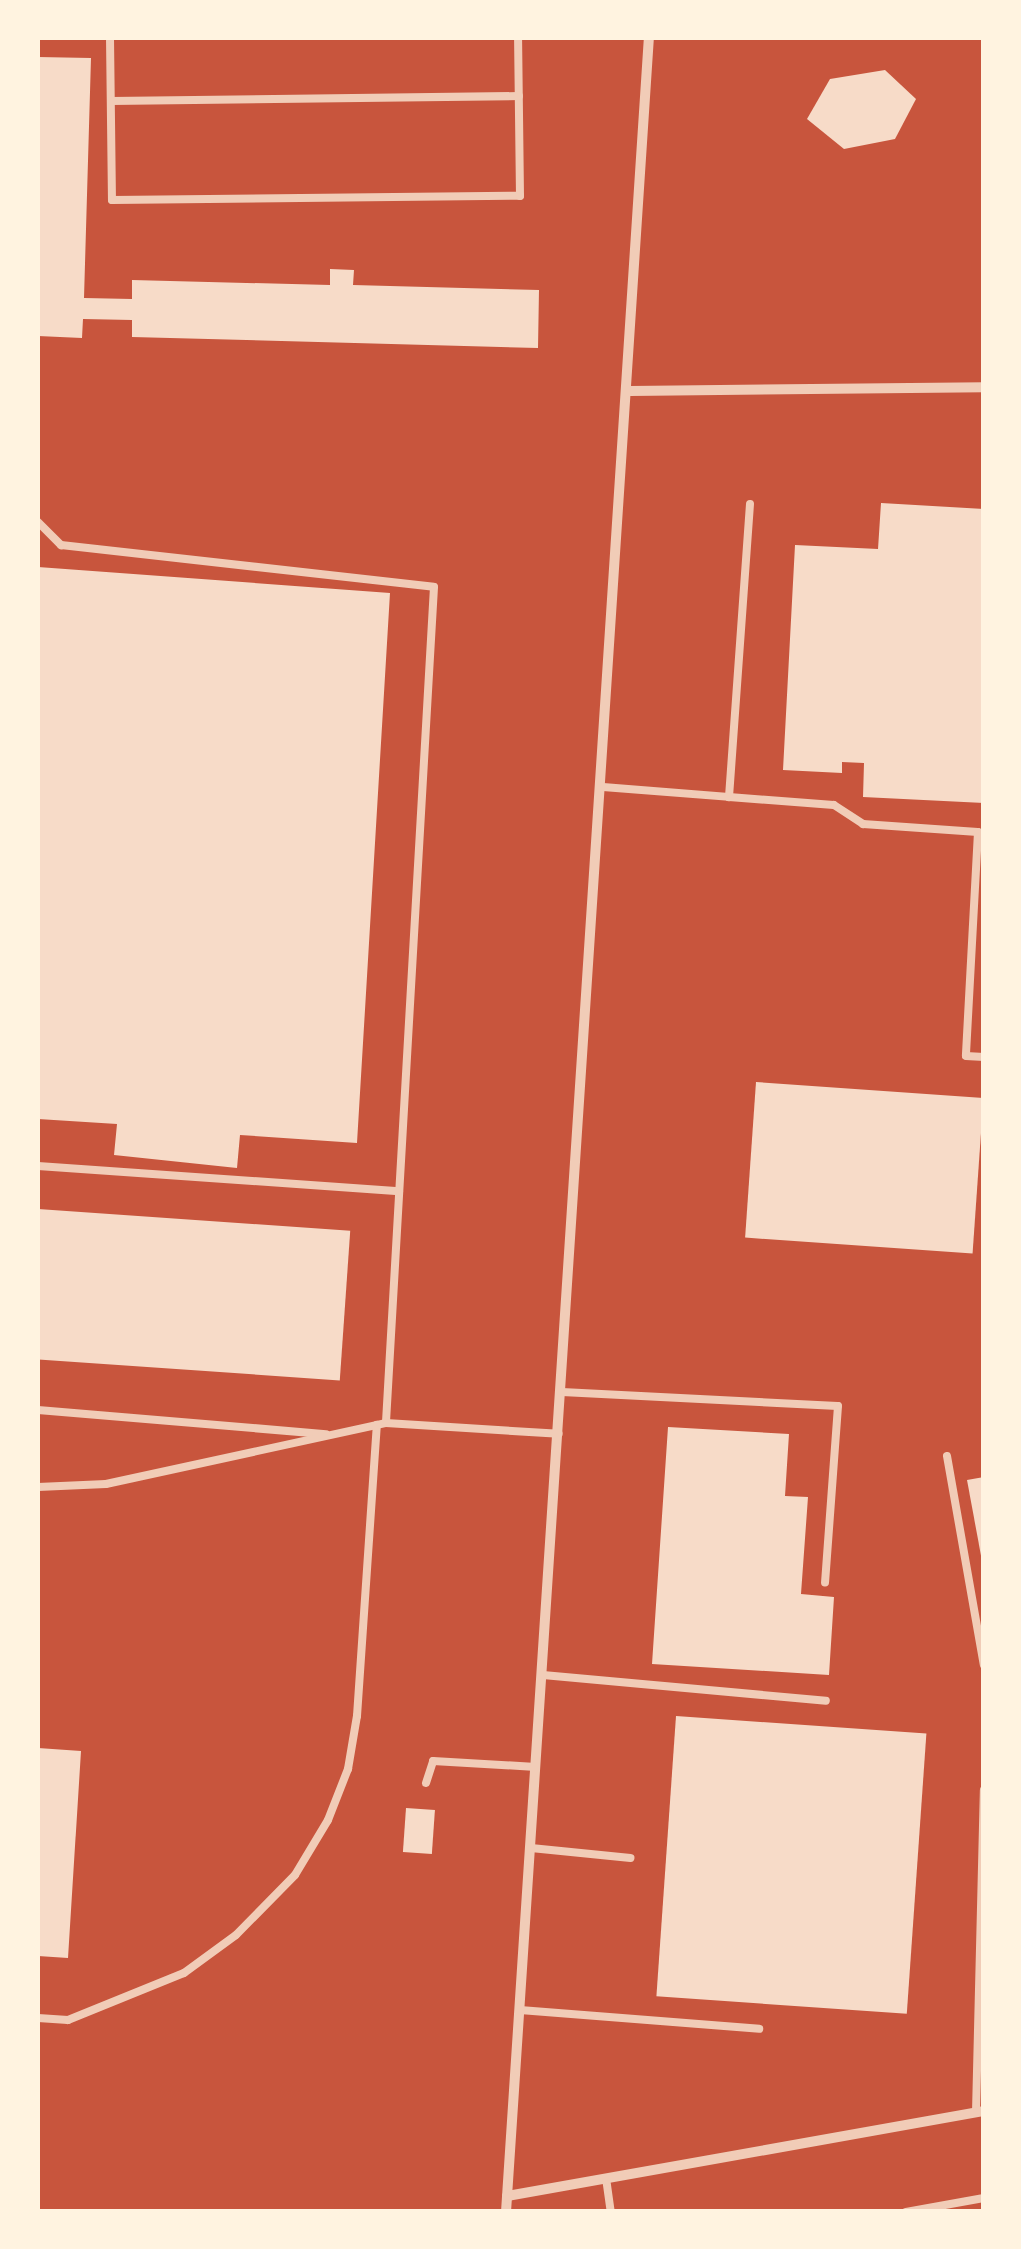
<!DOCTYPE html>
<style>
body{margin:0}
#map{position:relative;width:1021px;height:2249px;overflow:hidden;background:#c8553d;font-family:"PT Sans Narrow",sans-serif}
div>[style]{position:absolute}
.building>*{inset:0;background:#f7dbc8;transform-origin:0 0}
.service>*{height:8px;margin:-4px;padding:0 4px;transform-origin:4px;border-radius:4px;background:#f1ccb7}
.minor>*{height:10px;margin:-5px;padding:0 5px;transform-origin:5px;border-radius:5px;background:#f1ccb7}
span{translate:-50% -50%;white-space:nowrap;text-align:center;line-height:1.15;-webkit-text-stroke:9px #fff3e0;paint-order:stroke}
.frame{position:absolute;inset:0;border:40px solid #fff3e0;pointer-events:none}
</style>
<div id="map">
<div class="building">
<i style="clip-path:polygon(38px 57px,91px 58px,84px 298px,132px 299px,132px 280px,330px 285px,330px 269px,354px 270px,353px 285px,539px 290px,538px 348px,132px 337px,132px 320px,83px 319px,82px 338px,38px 336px)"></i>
<i style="clip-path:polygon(885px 70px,916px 99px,895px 139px,844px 149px,807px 119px,830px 79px)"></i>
<i style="clip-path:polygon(881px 503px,984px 509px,984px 803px,863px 797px,864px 763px,842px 762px,842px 773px,783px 770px,795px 545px,878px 549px)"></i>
<i style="clip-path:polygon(38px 567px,390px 593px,357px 1143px,240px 1135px,237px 1168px,114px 1155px,117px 1124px,38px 1119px)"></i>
<i style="left:756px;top:1082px;width:228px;height:156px;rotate:4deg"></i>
<i style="left:38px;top:1209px;width:313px;height:150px;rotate:4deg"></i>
<i style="clip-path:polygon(668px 1427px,789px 1434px,785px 1496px,808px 1497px,801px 1594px,834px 1597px,829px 1675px,652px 1664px)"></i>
<i style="clip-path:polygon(984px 1477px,984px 1561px,982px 1561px,967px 1480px)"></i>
<i style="left:676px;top:1716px;width:251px;height:281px;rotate:4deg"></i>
<i style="clip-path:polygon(38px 1748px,81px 1751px,68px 1958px,38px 1956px)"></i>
<i style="left:406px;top:1808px;width:29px;height:44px;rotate:4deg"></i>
</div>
<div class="service">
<i style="left:110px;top:38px;width:162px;rotate:89.3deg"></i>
<i style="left:112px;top:200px;width:408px;rotate:-0.6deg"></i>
<i style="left:520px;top:196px;width:158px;rotate:-90.7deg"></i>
<i style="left:111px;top:101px;width:408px;rotate:-0.7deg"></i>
<i style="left:750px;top:504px;width:294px;rotate:94.1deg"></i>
<i style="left:729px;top:797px;width:105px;rotate:4.4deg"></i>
<i style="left:834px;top:805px;width:35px;rotate:33deg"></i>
<i style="left:863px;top:824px;width:115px;rotate:4deg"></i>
<i style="left:978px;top:832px;width:224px;rotate:93.1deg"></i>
<i style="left:966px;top:1056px;width:18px;rotate:3deg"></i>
<i style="left:38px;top:522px;width:33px;rotate:45deg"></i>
<i style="left:61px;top:545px;width:375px;rotate:6.4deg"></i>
<i style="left:434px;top:587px;width:837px;rotate:93.29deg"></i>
<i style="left:603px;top:787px;width:126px;rotate:4.5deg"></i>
<i style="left:38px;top:1166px;width:362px;rotate:4deg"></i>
<i style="left:562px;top:1392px;width:276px;rotate:2.9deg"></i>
<i style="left:838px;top:1406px;width:177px;rotate:94.2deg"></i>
<i style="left:38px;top:1410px;width:289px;rotate:4.8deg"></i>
<i style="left:947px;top:1456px;width:212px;rotate:80deg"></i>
<i style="left:38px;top:1487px;width:68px;rotate:-2.5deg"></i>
<i style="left:106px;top:1484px;width:287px;rotate:-12.3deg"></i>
<i style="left:386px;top:1423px;width:173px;rotate:3.6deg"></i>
<i style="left:543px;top:1675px;width:284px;rotate:5.2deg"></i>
<i style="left:426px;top:1783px;width:23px;rotate:-72deg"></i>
<i style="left:433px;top:1761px;width:103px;rotate:3.3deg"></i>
<i style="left:531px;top:1848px;width:100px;rotate:5.7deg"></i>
<i style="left:520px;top:2010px;width:240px;rotate:4.5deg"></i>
<i style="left:38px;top:2018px;width:30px;rotate:4deg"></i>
<i style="left:68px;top:2020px;width:125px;rotate:-22.1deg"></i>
<i style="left:184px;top:1973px;width:64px;rotate:-36.2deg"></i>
<i style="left:236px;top:1935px;width:84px;rotate:-45.5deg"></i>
<i style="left:295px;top:1875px;width:64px;rotate:-59deg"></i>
<i style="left:328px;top:1820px;width:55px;rotate:-68.6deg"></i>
<i style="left:348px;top:1769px;width:54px;rotate:-80.4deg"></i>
<i style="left:357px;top:1716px;width:292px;rotate:-86.1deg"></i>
<i style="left:976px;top:2112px;width:322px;rotate:-88.6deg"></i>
<i style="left:606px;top:2178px;width:34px;rotate:82deg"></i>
<i style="left:906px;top:2212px;width:79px;rotate:-10.2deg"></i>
</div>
<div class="minor">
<i style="left:630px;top:391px;width:354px;rotate:-0.6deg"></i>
<i style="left:507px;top:2196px;width:485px;rotate:-10.1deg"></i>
<i style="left:506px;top:2212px;width:2179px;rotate:-86.24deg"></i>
</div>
<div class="frame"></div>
</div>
